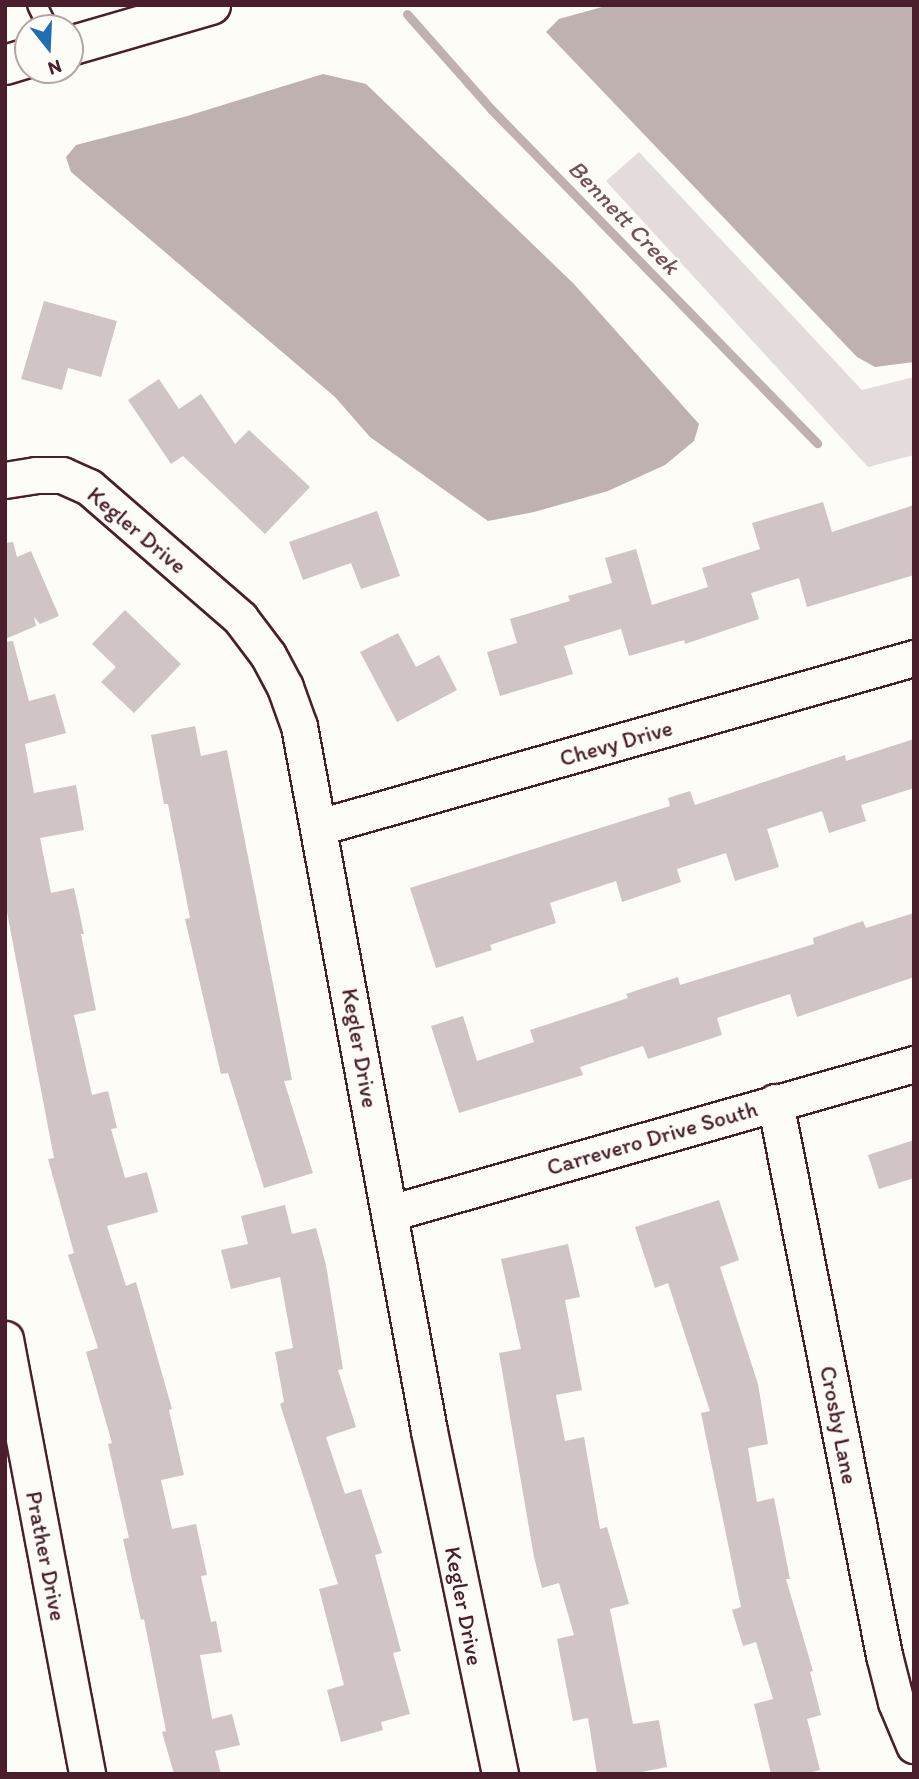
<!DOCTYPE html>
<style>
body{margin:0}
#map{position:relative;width:919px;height:1779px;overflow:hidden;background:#fdfcf7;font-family:Itim,sans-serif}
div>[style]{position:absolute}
.green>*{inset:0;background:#e3dcda}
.water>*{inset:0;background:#c0b1b1}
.stream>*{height:9px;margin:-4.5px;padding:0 4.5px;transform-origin:4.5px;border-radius:4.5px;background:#c0b1b1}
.building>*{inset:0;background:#d0c5c4}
.roads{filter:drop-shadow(2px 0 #4a1f2b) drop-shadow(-2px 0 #4a1f2b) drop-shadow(0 2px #4a1f2b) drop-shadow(0 -2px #4a1f2b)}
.service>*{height:18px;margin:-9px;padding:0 9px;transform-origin:9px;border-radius:9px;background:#fdfcf7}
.minor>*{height:35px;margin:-17.5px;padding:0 17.5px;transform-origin:17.5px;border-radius:17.5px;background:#fdfcf7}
.secondary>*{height:38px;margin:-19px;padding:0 19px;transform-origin:19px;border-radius:19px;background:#fdfcf7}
span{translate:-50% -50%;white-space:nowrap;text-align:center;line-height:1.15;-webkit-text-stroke:5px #fdfcf7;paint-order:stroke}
.street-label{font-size:23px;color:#4a1f2b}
.water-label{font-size:24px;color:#73525a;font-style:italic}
.frame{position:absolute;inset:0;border:7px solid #4a1f2b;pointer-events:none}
.north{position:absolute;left:14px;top:14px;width:70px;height:70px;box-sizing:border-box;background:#fdfcf7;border:2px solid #b5a4a5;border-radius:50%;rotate:162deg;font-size:19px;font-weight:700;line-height:28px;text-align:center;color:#4a1f2b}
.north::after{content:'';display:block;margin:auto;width:24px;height:32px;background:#1f6fb2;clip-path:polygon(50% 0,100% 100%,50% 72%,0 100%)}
</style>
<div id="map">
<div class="green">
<i style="clip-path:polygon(639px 152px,862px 390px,914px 377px,914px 455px,868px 467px,606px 181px)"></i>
</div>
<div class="water">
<i style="clip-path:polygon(609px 5px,914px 5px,914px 362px,875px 367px,857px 357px,546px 32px,559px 19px)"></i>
<i style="clip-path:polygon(323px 74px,366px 84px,574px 284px,699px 424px,694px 441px,665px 465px,608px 491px,534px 512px,488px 521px,370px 437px,335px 397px,71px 172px,66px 157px,76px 145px,184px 117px)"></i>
</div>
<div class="stream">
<i style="left:407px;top:14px;width:127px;rotate:48.5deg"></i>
<i style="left:491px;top:109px;width:467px;rotate:45.7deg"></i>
</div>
<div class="building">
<i style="clip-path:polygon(44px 301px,117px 321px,101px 377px,68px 368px,62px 390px,21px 379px)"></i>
<i style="clip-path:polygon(159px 379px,179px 409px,201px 394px,235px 444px,249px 430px,310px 487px,265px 534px,183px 456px,171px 464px,128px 400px)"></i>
<i style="clip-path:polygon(823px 502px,832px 532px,914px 505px,914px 575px,807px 607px,799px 578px,751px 593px,759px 619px,685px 644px,684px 640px,629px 656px,621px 629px,564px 646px,573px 674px,500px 696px,487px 652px,517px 643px,510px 619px,570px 601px,568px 596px,612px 583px,605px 558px,636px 549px,652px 605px,708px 587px,702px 568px,760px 549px,752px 523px)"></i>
<i style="clip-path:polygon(377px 511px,400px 576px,361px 589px,351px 563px,303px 580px,289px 542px)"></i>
<i style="clip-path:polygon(13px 542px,17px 557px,31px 551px,59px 616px,40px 624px,34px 617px,36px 626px,5px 639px,5px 543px)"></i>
<i style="clip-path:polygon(125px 610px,181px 664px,134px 713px,101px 682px,116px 667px,92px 644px)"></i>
<i style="clip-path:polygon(398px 633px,416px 667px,439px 655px,457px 690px,397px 722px,360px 652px)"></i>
<i style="clip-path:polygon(13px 641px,29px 701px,55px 694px,66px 733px,25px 744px,34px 793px,76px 785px,84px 830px,40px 838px,51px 893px,74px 888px,84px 934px,81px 934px,96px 1010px,74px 1015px,92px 1095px,108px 1091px,117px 1128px,111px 1129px,125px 1178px,147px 1172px,158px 1212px,107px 1226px,126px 1286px,136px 1282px,172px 1409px,169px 1410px,184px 1475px,161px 1480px,172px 1529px,196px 1524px,207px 1575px,201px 1576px,211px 1622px,216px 1621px,222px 1652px,200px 1655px,212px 1719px,232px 1714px,240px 1745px,215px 1751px,221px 1774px,174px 1774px,162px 1732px,166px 1731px,144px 1619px,141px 1620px,123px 1539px,129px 1538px,108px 1444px,112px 1443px,86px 1352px,98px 1348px,68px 1255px,74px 1253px,48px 1159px,54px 1158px,5px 902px,5px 642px)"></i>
<i style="clip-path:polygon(195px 726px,201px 756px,227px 750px,292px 1080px,284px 1081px,313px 1173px,264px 1188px,228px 1073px,221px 1074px,185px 919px,190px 918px,168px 804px,164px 804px,151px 735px)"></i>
<i style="clip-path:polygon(914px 739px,914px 788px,861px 805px,866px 821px,829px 833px,822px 811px,767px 829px,779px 867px,735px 881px,726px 853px,677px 869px,681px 882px,622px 902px,616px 881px,550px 903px,556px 923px,490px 945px,492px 950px,436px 968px,410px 888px,670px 806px,668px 798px,690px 791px,695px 805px,845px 755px,846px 761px)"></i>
<i style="clip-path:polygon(914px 913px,914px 977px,797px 1017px,790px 994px,717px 1018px,722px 1035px,648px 1059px,643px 1046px,580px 1067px,583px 1075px,459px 1113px,431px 1026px,463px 1016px,477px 1061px,534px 1042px,530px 1030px,628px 998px,626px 994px,678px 977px,680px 985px,814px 944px,813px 938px,863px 921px,866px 928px)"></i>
<i style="clip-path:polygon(914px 1140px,914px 1178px,879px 1189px,868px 1155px)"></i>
<i style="clip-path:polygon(719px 1200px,739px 1260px,720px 1267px,758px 1384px,768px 1444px,748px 1448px,757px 1502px,774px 1498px,790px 1579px,786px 1579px,813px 1671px,810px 1672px,821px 1715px,807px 1719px,820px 1770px,804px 1774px,771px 1774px,754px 1704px,773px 1699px,756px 1642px,743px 1646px,732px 1610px,741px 1607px,701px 1413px,710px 1411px,668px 1283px,655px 1288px,635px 1227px)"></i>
<i style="clip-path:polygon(285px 1205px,292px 1234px,316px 1228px,326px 1265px,343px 1369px,338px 1370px,356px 1427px,326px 1437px,345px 1494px,361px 1489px,382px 1553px,375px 1555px,401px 1651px,393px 1653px,410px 1714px,381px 1722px,383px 1730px,341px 1742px,327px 1690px,344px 1685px,319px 1589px,338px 1584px,280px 1404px,284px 1402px,275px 1352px,293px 1348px,280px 1277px,231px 1289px,221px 1250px,248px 1244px,241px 1216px)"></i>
<i style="clip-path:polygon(568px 1244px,580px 1297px,565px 1300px,582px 1390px,556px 1395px,565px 1441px,584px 1437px,600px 1529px,607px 1527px,629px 1604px,610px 1609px,633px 1724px,659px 1720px,667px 1767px,632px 1774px,597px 1774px,588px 1718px,573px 1721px,557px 1639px,574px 1635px,559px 1583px,542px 1588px,534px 1557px,499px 1353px,521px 1349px,501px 1259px)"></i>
</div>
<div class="roads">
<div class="service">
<i style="left:37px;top:5px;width:25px;rotate:64deg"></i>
</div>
<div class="minor">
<i style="left:5px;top:480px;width:31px;rotate:-9deg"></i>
<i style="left:36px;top:475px;width:26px"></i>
<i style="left:62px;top:475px;width:30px;rotate:24deg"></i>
<i style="left:89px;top:487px;width:200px;rotate:40.9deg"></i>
<i style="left:240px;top:618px;width:46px;rotate:52.9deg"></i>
<i style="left:268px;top:655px;width:36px;rotate:62deg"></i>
<i style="left:285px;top:687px;width:41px;rotate:70.3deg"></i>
<i style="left:299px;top:726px;width:717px;rotate:79.55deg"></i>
<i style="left:429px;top:1431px;width:350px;rotate:78.3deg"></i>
<i style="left:319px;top:827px;width:619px;rotate:-15.86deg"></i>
<i style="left:775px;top:1102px;width:564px;rotate:78.85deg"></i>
<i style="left:884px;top:1655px;width:49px;rotate:75.7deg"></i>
<i style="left:896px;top:1702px;width:47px;rotate:67.3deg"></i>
<i style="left:390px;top:1213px;width:545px;rotate:-15.87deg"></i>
<i style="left:5px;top:1339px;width:443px;rotate:79.3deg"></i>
</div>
<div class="secondary">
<i style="left:70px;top:46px;width:147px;rotate:-16.2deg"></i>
<i style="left:5px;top:65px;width:24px;rotate:-17deg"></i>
</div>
</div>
<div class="street-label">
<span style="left:137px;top:530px;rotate:40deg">Kegler Drive</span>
<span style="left:616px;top:743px;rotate:-16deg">Chevy Drive</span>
<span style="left:360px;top:1048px;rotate:80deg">Kegler Drive</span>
<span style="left:652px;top:1138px;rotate:-16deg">Carrevero Drive South</span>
<span style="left:839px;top:1425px;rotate:79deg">Crosby Lane</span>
<span style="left:46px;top:1556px;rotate:79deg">Prather Drive</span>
<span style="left:464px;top:1606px;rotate:79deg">Kegler Drive</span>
</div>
<div class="water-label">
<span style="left:624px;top:217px;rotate:46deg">Bennett Creek</span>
</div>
<div class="frame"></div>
<div class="north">N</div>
</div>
